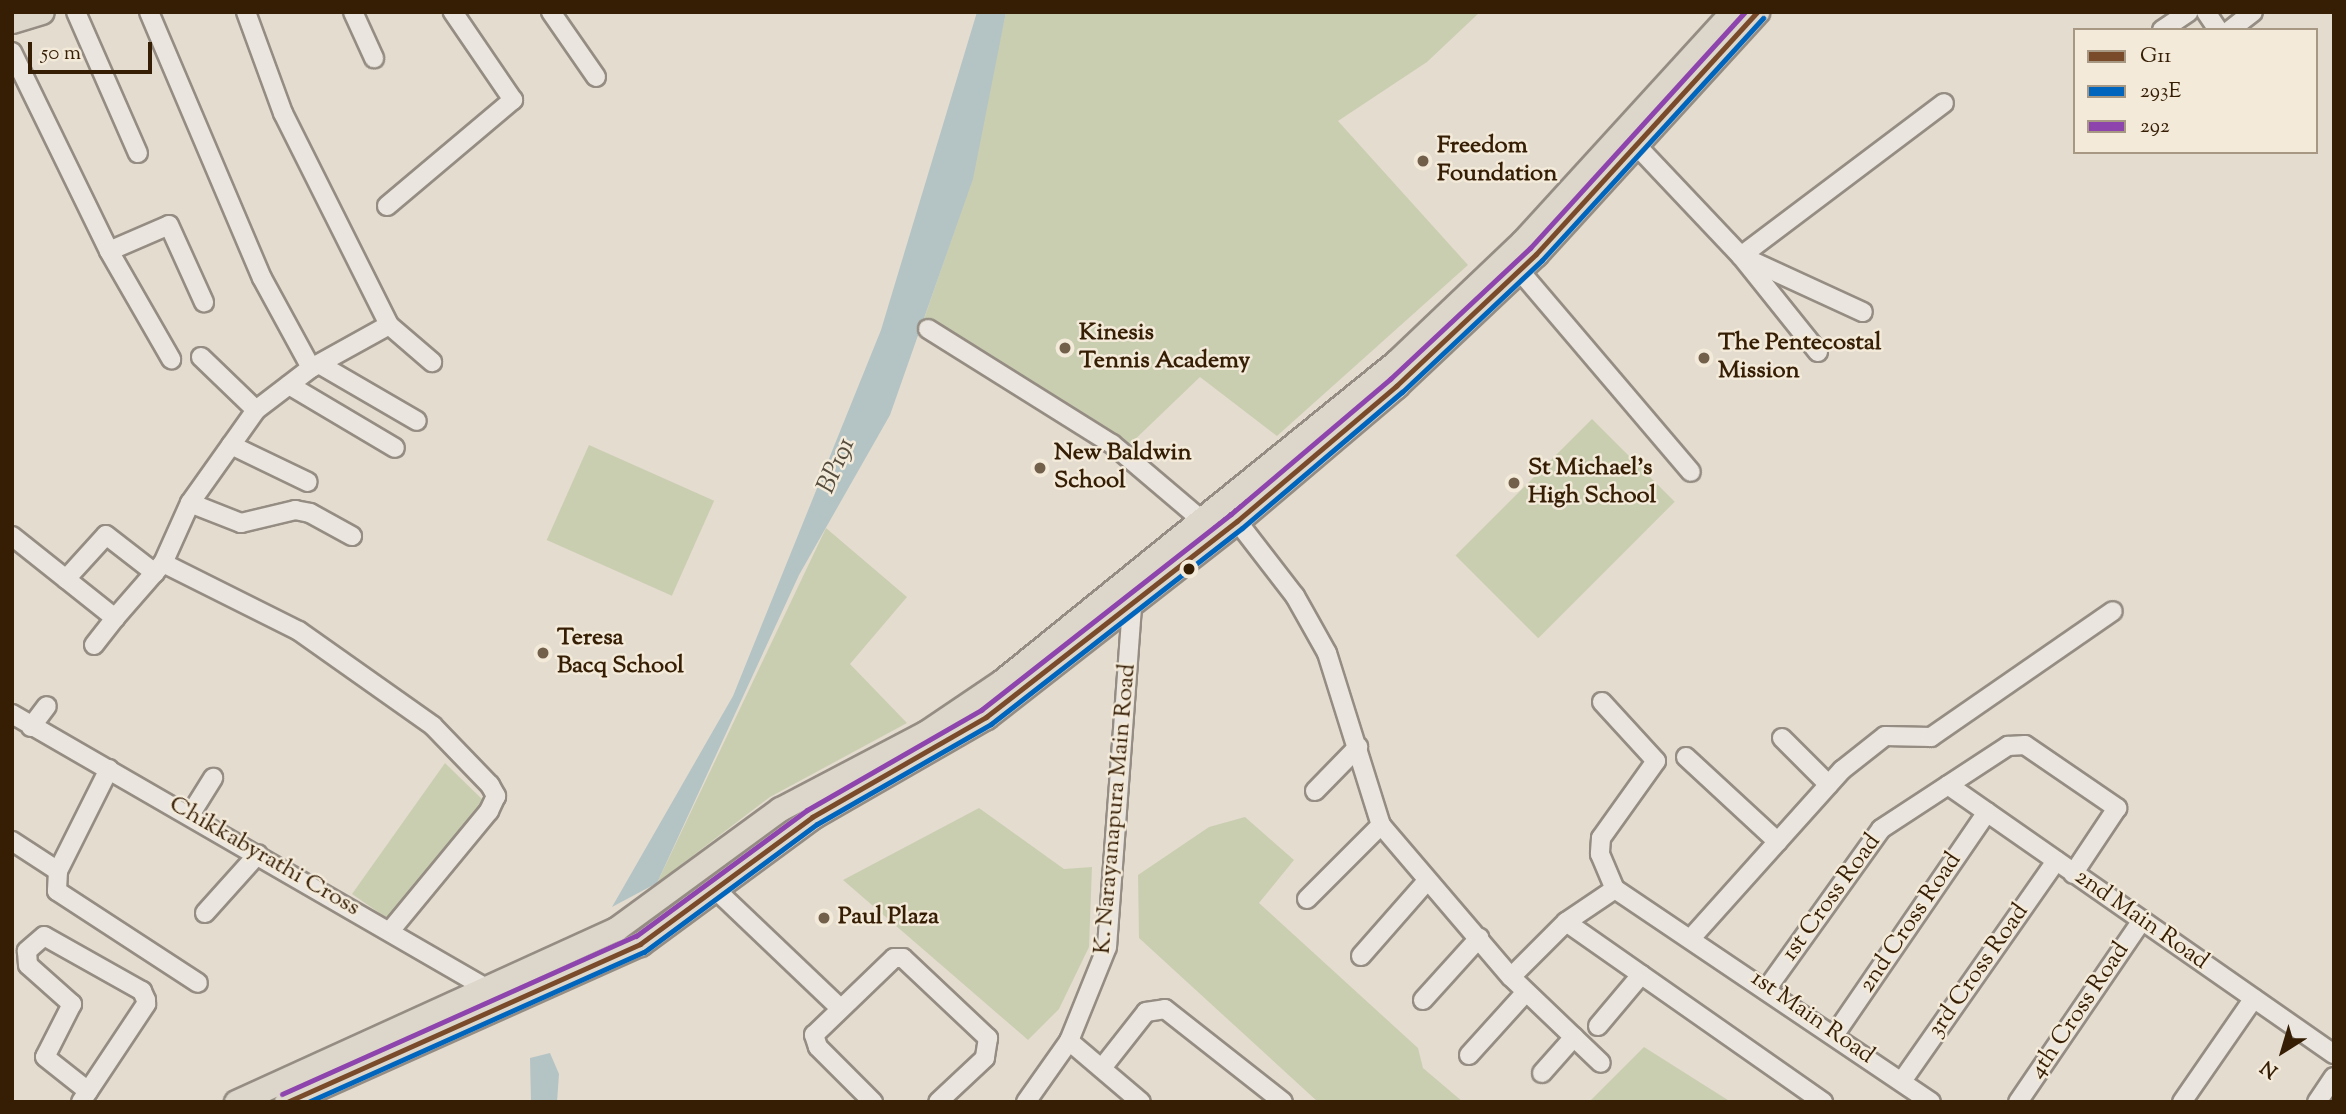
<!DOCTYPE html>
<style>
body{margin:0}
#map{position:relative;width:2346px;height:1114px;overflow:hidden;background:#e4dccf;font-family:"Sorts Mill Goudy",serif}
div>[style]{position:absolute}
.green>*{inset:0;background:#caceb1;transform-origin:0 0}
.water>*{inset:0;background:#b4c4c5}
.roads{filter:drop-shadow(2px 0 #958d83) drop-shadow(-2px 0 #958d83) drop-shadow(0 2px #958d83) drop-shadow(0 -2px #958d83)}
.minor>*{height:18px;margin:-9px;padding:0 9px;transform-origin:9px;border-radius:9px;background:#eae6df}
.major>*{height:23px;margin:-11.5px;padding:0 11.5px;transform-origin:11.5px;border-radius:11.5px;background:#ddd6ca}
.bus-1>*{height:5px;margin:-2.5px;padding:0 2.5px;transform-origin:2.5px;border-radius:2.5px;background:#7a4b2a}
.bus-2>*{height:5px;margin:-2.5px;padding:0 2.5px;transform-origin:2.5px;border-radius:2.5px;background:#0065bd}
.bus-3>*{height:5px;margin:-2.5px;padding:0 2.5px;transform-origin:2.5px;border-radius:2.5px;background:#8e44ad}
.dots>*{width:19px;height:19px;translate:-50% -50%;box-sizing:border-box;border:4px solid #f3eada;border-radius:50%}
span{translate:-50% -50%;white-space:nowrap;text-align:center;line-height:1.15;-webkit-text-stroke:5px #f3eada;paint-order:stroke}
.poi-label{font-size:24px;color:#361e04;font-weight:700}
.left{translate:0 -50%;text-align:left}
.street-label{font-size:24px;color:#361e04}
.water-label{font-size:26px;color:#564c3d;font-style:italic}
.frame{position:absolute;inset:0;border:14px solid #361e04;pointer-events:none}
.legend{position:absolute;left:2073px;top:28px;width:245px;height:126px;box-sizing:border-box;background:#f3eada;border:2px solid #a79884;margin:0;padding:9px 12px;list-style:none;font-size:21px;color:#361e04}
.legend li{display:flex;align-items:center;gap:14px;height:35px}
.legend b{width:35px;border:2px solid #a79884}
.north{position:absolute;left:2248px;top:1016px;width:70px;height:70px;-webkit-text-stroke:5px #f3eada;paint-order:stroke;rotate:217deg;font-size:19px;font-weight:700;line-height:28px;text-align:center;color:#361e04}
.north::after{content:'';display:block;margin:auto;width:24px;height:32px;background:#361e04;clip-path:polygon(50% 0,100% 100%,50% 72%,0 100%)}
.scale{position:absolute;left:28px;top:42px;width:124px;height:32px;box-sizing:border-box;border:4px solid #361e04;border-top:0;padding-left:9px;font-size:21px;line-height:24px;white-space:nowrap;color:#361e04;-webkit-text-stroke:5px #f3eada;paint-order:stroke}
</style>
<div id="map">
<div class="green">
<i style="clip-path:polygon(1006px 12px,1480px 12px,1427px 62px,1338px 121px,1468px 265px,1277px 436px,1200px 377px,1126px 448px,924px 319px,965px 200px)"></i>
<i style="left:1592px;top:419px;width:117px;height:193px;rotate:45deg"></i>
<i style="left:589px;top:445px;width:137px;height:104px;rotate:24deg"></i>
<i style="clip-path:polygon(826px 528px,907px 597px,850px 664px,907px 723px,770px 797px,657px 883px)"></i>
<i style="clip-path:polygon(445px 763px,484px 801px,388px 919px,352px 894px)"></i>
<i style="clip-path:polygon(979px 808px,1064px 869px,1092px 867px,1089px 947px,1059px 1009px,1028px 1040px,843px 880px)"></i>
<i style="clip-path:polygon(1245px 817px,1294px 860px,1259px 903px,1418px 1048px,1423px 1068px,1463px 1102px,1318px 1102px,1139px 938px,1138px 875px,1209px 827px)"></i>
<i style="clip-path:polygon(1644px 1047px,1731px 1102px,1589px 1102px)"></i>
</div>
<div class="water">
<i style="clip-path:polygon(977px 12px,1006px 12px,973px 179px,890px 415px,799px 575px,657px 883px,612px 907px,733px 696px,881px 330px)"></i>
<i style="clip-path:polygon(550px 1053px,559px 1074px,557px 1102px,531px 1102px,530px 1058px)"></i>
</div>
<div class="roads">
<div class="minor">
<i style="left:76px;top:12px;width:154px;rotate:66.3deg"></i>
<i style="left:149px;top:12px;width:289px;rotate:67deg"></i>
<i style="left:262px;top:278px;width:102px;rotate:61.4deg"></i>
<i style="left:246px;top:12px;width:108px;rotate:69.9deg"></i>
<i style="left:283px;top:113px;width:237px;rotate:63.4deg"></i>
<i style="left:389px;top:325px;width:57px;rotate:40.7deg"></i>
<i style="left:353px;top:12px;width:51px;rotate:65.5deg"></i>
<i style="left:551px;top:12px;width:79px;rotate:55.3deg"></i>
<i style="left:2206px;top:12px;width:22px;rotate:56deg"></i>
<i style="left:2162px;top:30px;width:32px;rotate:-34deg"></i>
<i style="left:2230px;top:30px;width:29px;rotate:-38deg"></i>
<i style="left:12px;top:52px;width:221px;rotate:64deg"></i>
<i style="left:109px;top:251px;width:125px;rotate:60.1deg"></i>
<i style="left:1637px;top:146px;width:151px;rotate:46.6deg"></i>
<i style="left:1741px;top:256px;width:134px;rotate:24.7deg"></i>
<i style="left:387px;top:206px;width:165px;rotate:-40.1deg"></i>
<i style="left:513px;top:100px;width:107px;rotate:-124.3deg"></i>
<i style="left:109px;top:251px;width:65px;rotate:-23.4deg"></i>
<i style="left:169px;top:225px;width:85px;rotate:65.6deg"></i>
<i style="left:1519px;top:270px;width:265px;rotate:49.6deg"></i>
<i style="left:389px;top:325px;width:89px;rotate:151.1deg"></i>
<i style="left:311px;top:368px;width:69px;rotate:142.6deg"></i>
<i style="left:256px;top:410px;width:114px;rotate:125.4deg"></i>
<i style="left:190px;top:503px;width:66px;rotate:114.2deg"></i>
<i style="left:163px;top:563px;width:152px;rotate:26.6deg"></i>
<i style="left:299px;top:631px;width:164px;rotate:35.3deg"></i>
<i style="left:433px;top:726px;width:82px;rotate:46deg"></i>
<i style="left:490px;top:785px;width:13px;rotate:61deg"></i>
<i style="left:496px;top:796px;width:17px;rotate:115deg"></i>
<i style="left:489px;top:811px;width:154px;rotate:129.5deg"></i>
<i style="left:928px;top:329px;width:217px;rotate:32deg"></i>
<i style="left:1112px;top:444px;width:121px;rotate:40.3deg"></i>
<i style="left:1818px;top:352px;width:123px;rotate:-128.7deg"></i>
<i style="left:1741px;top:256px;width:254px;rotate:-37deg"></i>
<i style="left:201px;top:357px;width:76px;rotate:43.9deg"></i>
<i style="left:319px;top:364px;width:113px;rotate:30.2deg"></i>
<i style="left:289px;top:385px;width:123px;rotate:30.7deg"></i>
<i style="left:231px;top:445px;width:85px;rotate:25.7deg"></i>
<i style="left:190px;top:503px;width:55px;rotate:21.4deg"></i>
<i style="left:241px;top:523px;width:56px;rotate:-13.5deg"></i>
<i style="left:295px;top:510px;width:15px;rotate:11deg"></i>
<i style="left:310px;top:513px;width:48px;rotate:28.7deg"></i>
<i style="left:1237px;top:521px;width:95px;rotate:52.3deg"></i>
<i style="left:1295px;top:596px;width:65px;rotate:60.7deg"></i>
<i style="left:1327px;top:653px;width:180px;rotate:72.6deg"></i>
<i style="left:1381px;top:825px;width:200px;rotate:49.5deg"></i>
<i style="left:1511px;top:977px;width:78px;rotate:-45deg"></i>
<i style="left:1566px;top:922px;width:59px;rotate:-34deg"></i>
<i style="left:1615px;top:889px;width:381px;rotate:34deg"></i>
<i style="left:12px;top:536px;width:132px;rotate:38.5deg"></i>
<i style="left:115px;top:618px;width:73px;rotate:-48.9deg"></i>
<i style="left:66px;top:579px;width:59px;rotate:-47.7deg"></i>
<i style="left:106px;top:535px;width:62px;rotate:37.8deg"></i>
<i style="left:94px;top:645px;width:34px;rotate:-52deg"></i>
<i style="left:1602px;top:702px;width:80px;rotate:47.5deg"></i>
<i style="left:1656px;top:761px;width:95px;rotate:125.5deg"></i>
<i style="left:1601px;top:838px;width:16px;rotate:94deg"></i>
<i style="left:1600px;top:854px;width:38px;rotate:67deg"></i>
<i style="left:12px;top:714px;width:556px;rotate:30.03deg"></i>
<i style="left:31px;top:727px;width:26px;rotate:-53deg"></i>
<i style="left:1782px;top:738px;width:66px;rotate:45deg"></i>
<i style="left:1686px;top:757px;width:125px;rotate:42.7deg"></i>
<i style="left:109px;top:769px;width:114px;rotate:116.6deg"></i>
<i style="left:58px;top:871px;width:20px;rotate:93deg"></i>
<i style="left:57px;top:891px;width:168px;rotate:33.1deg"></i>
<i style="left:1948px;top:785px;width:470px;rotate:34.9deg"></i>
<i style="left:1315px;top:791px;width:62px;rotate:-45.7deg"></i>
<i style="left:190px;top:815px;width:44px;rotate:-58.1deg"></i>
<i style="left:12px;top:841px;width:55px;rotate:33.1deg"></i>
<i style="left:715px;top:889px;width:171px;rotate:43.6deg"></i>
<i style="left:1307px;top:899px;width:105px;rotate:-45deg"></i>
<i style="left:205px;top:913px;width:79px;rotate:-48.1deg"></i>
<i style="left:1566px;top:922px;width:314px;rotate:35deg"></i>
<i style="left:1693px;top:936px;width:223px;rotate:-48.1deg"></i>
<i style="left:1842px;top:770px;width:55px;rotate:-38.3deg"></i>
<i style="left:1885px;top:736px;width:46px;rotate:1.2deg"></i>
<i style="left:1931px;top:737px;width:221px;rotate:-34.7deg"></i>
<i style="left:1361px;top:956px;width:98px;rotate:-48.7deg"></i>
<i style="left:1511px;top:977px;width:124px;rotate:43.7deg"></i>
<i style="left:1768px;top:987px;width:194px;rotate:-54.4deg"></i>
<i style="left:1881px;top:829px;width:152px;rotate:-33.2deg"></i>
<i style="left:2008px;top:746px;width:17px;rotate:-3deg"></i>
<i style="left:2025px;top:745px;width:112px;rotate:34.4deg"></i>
<i style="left:2117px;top:808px;width:79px;rotate:123.7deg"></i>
<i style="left:1423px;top:1000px;width:84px;rotate:-47.9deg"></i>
<i style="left:1598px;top:1026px;width:67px;rotate:-49.9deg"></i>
<i style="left:1835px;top:1034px;width:269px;rotate:-55.6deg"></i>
<i style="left:1069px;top:1041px;width:94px;rotate:40.3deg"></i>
<i style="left:1469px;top:1055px;width:84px;rotate:-47.9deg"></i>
<i style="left:1102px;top:1068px;width:71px;rotate:-51.8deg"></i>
<i style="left:1146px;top:1012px;width:19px;rotate:-9deg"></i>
<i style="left:1165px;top:1009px;width:150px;rotate:38.2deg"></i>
<i style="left:1542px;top:1073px;width:48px;rotate:-48.4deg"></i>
<i style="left:1902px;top:1081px;width:269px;rotate:-55deg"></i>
<i style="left:81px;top:1102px;width:118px;rotate:-56.4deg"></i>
<i style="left:146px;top:1004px;width:4px;rotate:-90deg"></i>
<i style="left:146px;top:1000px;width:10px;rotate:-114deg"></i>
<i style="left:142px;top:991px;width:112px;rotate:-150.7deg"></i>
<i style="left:44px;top:936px;width:23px;rotate:139deg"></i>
<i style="left:27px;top:951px;width:14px;rotate:86deg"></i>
<i style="left:28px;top:965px;width:59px;rotate:41.6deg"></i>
<i style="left:72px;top:1004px;width:59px;rotate:117deg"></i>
<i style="left:45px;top:1057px;width:55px;rotate:38.3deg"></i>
<i style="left:873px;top:1102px;width:78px;rotate:-135deg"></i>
<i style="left:818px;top:1047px;width:13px;rotate:-108deg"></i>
<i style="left:814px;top:1035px;width:111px;rotate:-43.9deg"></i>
<i style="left:894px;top:958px;width:9px"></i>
<i style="left:903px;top:958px;width:117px;rotate:43.3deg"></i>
<i style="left:988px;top:1038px;width:20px;rotate:99deg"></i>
<i style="left:985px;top:1058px;width:64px;rotate:136.9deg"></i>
<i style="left:1026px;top:1102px;width:75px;rotate:-54.8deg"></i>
<i style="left:1069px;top:1041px;width:101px;rotate:-68deg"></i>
<i style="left:1107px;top:947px;width:355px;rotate:-85.8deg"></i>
<i style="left:2018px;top:1102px;width:220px;rotate:-55.7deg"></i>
<i style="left:2182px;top:1102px;width:126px;rotate:-55.3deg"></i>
<i style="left:2317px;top:1102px;width:30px;rotate:-56deg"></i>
</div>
<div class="major">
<i style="left:12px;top:21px;width:31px;rotate:-17deg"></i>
<i style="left:236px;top:1102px;width:418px;rotate:-24.5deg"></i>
<i style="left:616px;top:929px;width:203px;rotate:-36.2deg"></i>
<i style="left:780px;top:809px;width:164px;rotate:-27.7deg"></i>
<i style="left:925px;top:733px;width:93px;rotate:-34deg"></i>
<i style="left:1002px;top:681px;width:507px;rotate:-39deg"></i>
<i style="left:1396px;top:362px;width:175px;rotate:-43.6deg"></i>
<i style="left:1523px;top:241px;width:310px;rotate:-47.6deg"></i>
<i style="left:286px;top:1102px;width:388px;rotate:-24.1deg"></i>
<i style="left:640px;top:944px;width:214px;rotate:-36.4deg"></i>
<i style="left:812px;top:817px;width:201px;rotate:-29.9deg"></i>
<i style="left:986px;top:717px;width:318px;rotate:-38deg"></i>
<i style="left:1237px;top:521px;width:209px;rotate:-40.3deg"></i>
<i style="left:1396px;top:386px;width:192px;rotate:-43.3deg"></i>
<i style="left:1536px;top:254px;width:328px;rotate:-47.6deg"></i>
</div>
</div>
<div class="bus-1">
<i style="left:287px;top:1102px;width:387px;rotate:-24.1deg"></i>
<i style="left:640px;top:944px;width:214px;rotate:-36.4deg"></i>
<i style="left:812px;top:817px;width:201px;rotate:-29.9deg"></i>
<i style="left:986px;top:717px;width:318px;rotate:-38deg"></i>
<i style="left:1237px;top:521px;width:209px;rotate:-40.3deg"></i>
<i style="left:1396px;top:386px;width:192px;rotate:-43.3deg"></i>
<i style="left:1536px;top:254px;width:328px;rotate:-47.6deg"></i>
</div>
<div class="bus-2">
<i style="left:308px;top:1102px;width:368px;rotate:-24.1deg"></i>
<i style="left:644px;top:952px;width:215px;rotate:-36.5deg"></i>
<i style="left:817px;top:824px;width:201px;rotate:-29.9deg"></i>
<i style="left:991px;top:724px;width:318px;rotate:-38deg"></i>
<i style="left:1242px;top:528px;width:210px;rotate:-40.4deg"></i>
<i style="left:1402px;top:392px;width:192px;rotate:-43.3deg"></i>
<i style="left:1542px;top:260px;width:328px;rotate:-47.6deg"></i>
</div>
<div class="bus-3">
<i style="left:282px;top:1094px;width:388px;rotate:-24.1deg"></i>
<i style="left:636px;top:936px;width:212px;rotate:-36.4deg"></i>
<i style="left:807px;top:810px;width:201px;rotate:-29.9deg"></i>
<i style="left:981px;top:710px;width:318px;rotate:-38.1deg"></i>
<i style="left:1231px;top:514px;width:209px;rotate:-40.3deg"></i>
<i style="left:1390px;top:379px;width:192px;rotate:-43.1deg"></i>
<i style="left:1530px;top:248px;width:319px;rotate:-47.7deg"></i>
</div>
<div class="dots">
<i style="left:1423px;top:161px;background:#73604b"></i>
<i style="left:1065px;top:348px;background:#73604b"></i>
<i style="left:1704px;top:358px;background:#73604b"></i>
<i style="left:1040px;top:468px;background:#73604b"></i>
<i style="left:1514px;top:483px;background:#73604b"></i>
<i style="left:1189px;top:569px;background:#361e04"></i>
<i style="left:543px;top:653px;background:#73604b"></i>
<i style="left:824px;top:918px;background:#73604b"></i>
</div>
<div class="poi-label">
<span class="left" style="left:1437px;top:161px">Freedom<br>Foundation</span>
<span class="left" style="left:1079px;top:348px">Kinesis<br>Tennis Academy</span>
<span class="left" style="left:1718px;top:358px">The Pentecostal<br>Mission</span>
<span class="left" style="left:1054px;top:468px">New Baldwin<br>School</span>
<span class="left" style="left:1528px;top:483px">St Michael's<br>High School</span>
<span class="left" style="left:557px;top:653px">Teresa<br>Bacq School</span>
<span class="left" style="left:838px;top:918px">Paul Plaza</span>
</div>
<div class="street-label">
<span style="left:1116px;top:809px;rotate:-85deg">K. Narayanapura Main Road</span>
<span style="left:264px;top:857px;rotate:30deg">Chikkabyrathi Cross</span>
<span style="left:1832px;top:898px;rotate:-54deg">1st Cross Road</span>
<span style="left:2141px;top:920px;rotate:35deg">2nd Main Road</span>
<span style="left:1911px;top:923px;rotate:-56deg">2nd Cross Road</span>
<span style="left:1979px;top:971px;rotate:-55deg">3rd Cross Road</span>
<span style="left:2080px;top:1011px;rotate:-56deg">4th Cross Road</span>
<span style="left:1812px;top:1018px;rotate:35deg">1st Main Road</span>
</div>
<div class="water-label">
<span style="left:837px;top:466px;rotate:-67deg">BP191</span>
</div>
<div class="frame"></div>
<ul class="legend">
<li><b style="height:9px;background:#7a4b2a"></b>G11</li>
<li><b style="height:9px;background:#0065bd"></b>293E</li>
<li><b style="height:9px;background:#8e44ad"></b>292</li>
</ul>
<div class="north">N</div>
<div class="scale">50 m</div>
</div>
